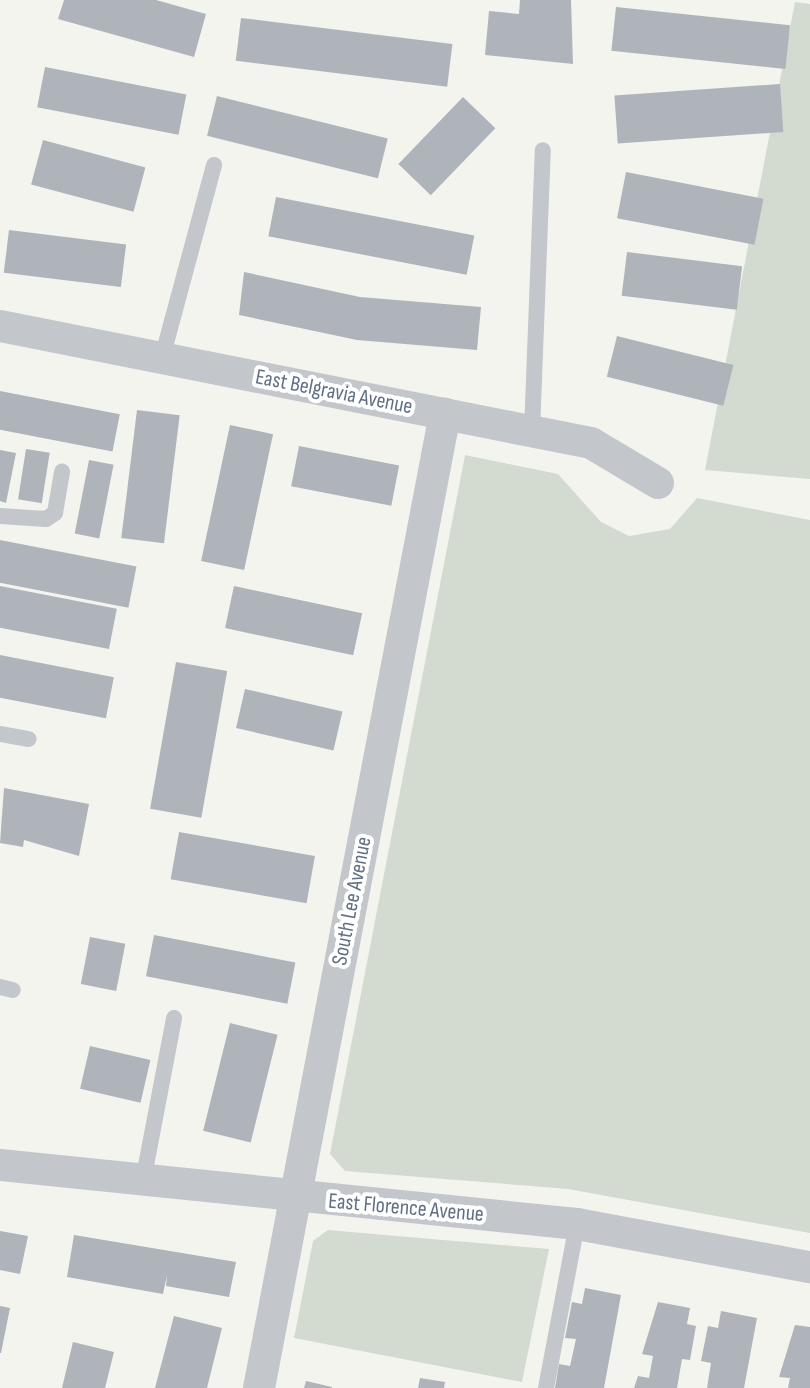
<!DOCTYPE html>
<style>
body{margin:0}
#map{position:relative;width:810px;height:1388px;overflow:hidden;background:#f4f4ef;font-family:"Sofia Sans Condensed",sans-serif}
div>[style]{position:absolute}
.green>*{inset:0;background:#d3dbd0}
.building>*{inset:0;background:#aeb4ba;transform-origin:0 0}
.service>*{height:16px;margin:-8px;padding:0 8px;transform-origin:8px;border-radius:8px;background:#c3c6ca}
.minor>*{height:32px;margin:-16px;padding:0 16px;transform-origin:16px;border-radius:16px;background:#c3c6ca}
span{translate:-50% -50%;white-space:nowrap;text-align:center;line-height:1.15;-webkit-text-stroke:8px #fff;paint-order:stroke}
.street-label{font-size:22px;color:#617083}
</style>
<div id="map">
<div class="green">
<i style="clip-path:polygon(795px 2px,810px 4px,810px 479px,705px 470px)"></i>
<i style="clip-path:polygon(465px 455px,558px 474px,601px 522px,629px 536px,670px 529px,697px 498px,810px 520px,810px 1233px,568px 1189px,345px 1171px,330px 1154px)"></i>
<i style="clip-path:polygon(328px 1230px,549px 1249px,522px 1382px,294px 1338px,313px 1241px)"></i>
</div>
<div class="building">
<i style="clip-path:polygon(64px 0,156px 0,206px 14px,194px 57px,58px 19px)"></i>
<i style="clip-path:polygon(520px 0,571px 0,573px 64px,485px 55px,489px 11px,519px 14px)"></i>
<i style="left:616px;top:7px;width:175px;height:44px;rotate:6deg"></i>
<i style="left:241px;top:18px;width:213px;height:43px;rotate:7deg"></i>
<i style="left:45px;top:67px;width:144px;height:41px;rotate:11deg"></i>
<i style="left:780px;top:84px;width:48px;height:166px;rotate:86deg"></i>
<i style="left:217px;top:96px;width:176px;height:41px;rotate:14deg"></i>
<i style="left:463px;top:97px;width:45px;height:93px;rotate:44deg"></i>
<i style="left:43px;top:140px;width:106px;height:46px;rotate:15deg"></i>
<i style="left:626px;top:172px;width:140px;height:47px;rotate:11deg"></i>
<i style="left:276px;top:197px;width:202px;height:40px;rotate:11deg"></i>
<i style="left:9px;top:230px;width:118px;height:43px;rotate:7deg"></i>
<i style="left:627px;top:252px;width:116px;height:44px;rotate:7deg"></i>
<i style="clip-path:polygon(244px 272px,360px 297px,481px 307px,477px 350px,357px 340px,239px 315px)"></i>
<i style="left:617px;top:336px;width:120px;height:42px;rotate:14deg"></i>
<i style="left:0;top:391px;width:122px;height:38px;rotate:11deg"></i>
<i style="left:137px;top:410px;width:43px;height:129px;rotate:7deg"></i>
<i style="left:230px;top:425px;width:44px;height:139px;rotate:12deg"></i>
<i style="left:299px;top:446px;width:102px;height:41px;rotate:11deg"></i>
<i style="left:26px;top:449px;width:24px;height:51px;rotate:9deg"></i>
<i style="clip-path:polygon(0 450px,16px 453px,6px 503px,0 501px)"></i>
<i style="left:89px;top:460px;width:25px;height:75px;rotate:11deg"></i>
<i style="left:0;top:540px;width:139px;height:42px;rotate:11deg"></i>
<i style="left:0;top:586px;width:119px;height:41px;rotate:11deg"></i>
<i style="left:234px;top:586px;width:131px;height:43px;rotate:12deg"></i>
<i style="left:0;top:655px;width:116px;height:42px;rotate:11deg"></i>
<i style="left:176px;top:662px;width:52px;height:149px;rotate:10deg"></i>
<i style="left:245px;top:689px;width:100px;height:40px;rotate:13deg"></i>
<i style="clip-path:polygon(4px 788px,89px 804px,79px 856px,24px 840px,23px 847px,0 843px)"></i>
<i style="left:179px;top:832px;width:138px;height:48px;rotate:10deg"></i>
<i style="left:154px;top:935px;width:144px;height:42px;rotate:11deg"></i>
<i style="left:90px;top:937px;width:36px;height:48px;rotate:11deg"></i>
<i style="left:230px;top:1023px;width:49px;height:111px;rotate:14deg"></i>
<i style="left:90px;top:1046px;width:62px;height:44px;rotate:13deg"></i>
<i style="clip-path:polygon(0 1231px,28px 1236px,20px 1274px,0 1270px)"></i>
<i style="clip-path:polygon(74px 1235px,236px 1262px,229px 1297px,166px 1286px,167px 1275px,163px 1294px,67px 1277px)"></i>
<i style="clip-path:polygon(585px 1288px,621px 1295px,604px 1388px,555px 1388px,559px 1364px,570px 1366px,576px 1339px,565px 1338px,572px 1302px,582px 1304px)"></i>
<i style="clip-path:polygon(658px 1302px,690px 1308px,687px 1324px,696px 1326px,690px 1360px,682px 1359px,677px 1388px,634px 1388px,638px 1376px,649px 1378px,653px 1356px,642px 1354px)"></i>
<i style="clip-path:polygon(0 1306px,10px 1308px,1px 1353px,0 1353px)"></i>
<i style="clip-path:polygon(721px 1311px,757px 1318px,744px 1388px,707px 1388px,711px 1363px,701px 1361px,708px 1326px,718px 1328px)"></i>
<i style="clip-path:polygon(174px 1316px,222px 1328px,207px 1388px,155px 1388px)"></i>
<i style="clip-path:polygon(795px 1325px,810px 1327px,810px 1388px,788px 1388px,790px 1378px,779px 1377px)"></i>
<i style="clip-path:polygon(73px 1342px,114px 1352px,105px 1388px,62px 1388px)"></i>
<i style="clip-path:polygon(420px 1378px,445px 1382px,444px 1388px,418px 1388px)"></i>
<i style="clip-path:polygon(306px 1381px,332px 1387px,332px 1388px,304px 1388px)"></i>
</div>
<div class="service">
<i style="left:162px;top:358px;width:200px;rotate:-74.9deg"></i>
<i style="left:532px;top:431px;width:281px;rotate:-87.8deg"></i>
<i style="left:0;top:516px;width:46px;rotate:3.7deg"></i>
<i style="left:46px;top:519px;width:11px;rotate:-34deg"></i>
<i style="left:55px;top:513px;width:42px;rotate:-80.3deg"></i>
<i style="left:0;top:734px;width:29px;rotate:10deg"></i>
<i style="left:0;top:987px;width:13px;rotate:13deg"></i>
<i style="left:143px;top:1181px;width:166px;rotate:-79.2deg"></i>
<i style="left:546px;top:1388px;width:167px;rotate:-79.3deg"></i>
</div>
<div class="minor">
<i style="left:0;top:326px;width:602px;rotate:11.2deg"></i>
<i style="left:591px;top:443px;width:78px;rotate:30.8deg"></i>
<i style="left:0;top:1165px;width:580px;rotate:5.84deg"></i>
<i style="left:577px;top:1224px;width:237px;rotate:10.5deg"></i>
<i style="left:259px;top:1388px;width:992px;rotate:-79.19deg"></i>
</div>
<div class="street-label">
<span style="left:334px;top:392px;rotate:11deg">East Belgravia Avenue</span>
<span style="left:352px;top:901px;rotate:-79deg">South Lee Avenue</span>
<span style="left:406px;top:1208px;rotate:5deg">East Florence Avenue</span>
</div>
</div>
